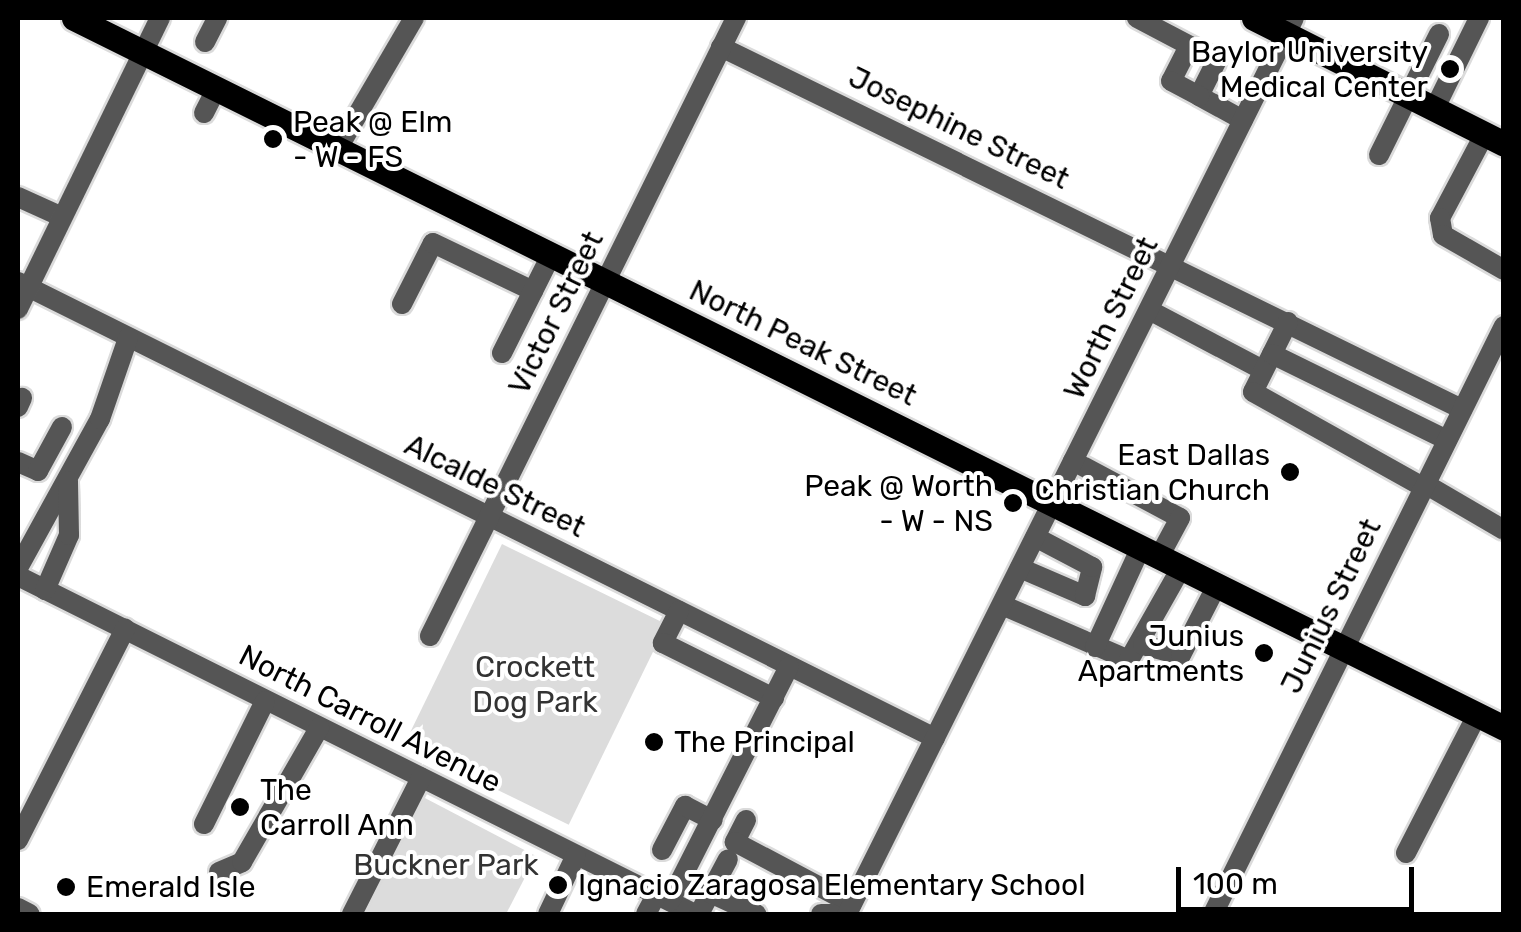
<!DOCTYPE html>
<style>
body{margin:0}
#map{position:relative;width:1521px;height:932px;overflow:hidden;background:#fff;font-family:Rubik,sans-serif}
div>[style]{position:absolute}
.green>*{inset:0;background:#dcdcdc;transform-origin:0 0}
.roads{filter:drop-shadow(2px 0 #dbdbdb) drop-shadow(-2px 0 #dbdbdb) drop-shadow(0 2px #dbdbdb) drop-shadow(0 -2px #dbdbdb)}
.minor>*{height:20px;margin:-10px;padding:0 10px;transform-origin:10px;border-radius:10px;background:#555}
.major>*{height:25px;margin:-12.5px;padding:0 12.5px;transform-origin:12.5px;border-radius:12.5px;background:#000}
.dots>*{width:28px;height:28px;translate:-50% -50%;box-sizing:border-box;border:5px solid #fff;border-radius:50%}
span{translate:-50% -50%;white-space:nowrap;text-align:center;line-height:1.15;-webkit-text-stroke:8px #fff;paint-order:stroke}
.poi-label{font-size:30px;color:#000}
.right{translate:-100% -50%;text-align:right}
.left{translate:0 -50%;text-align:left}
.street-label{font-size:30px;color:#000}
.park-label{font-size:30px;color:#333}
.frame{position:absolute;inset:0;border:20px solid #000;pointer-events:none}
.scale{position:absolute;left:1176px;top:867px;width:238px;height:45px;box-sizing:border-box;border:5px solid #000;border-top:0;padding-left:12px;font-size:30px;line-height:35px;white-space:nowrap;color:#000;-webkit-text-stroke:8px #fff;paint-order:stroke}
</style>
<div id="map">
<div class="green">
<i style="left:502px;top:544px;width:183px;height:223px;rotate:26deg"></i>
<i style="clip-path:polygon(423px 797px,536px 856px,506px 914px,364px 914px)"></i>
</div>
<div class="roads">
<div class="minor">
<i style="left:1137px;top:18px;width:90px;rotate:27.7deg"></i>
<i style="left:1217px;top:60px;width:40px;rotate:116.6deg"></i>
<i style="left:1199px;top:96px;width:50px;rotate:28.6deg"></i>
<i style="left:205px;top:42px;width:27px;rotate:-63deg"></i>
<i style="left:1189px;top:46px;width:39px;rotate:117deg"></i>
<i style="left:1171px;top:81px;width:32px;rotate:28deg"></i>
<i style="left:721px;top:47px;width:825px;rotate:26.04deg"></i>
<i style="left:1434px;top:110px;width:102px;rotate:-63.9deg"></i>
<i style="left:204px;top:113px;width:28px;rotate:-63deg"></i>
<i style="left:1484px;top:135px;width:94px;rotate:117.9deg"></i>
<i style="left:1440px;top:218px;width:17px;rotate:80deg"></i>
<i style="left:1443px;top:235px;width:70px;rotate:29.8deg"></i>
<i style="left:338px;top:148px;width:151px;rotate:-59.7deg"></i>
<i style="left:1379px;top:155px;width:135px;rotate:-63.6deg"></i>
<i style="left:18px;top:197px;width:48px;rotate:24.4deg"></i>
<i style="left:18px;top:282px;width:1024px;rotate:26.44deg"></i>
<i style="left:402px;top:304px;width:68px;rotate:-63.1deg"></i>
<i style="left:433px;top:243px;width:111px;rotate:25.6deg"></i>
<i style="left:18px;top:309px;width:324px;rotate:-64deg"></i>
<i style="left:1149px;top:310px;width:129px;rotate:27.8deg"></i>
<i style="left:1288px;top:322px;width:78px;rotate:116.6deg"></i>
<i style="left:1253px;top:392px;width:195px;rotate:29.2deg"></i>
<i style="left:502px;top:353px;width:110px;rotate:-63.4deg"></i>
<i style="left:1272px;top:354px;width:195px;rotate:26.2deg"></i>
<i style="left:18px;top:407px;width:10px;rotate:-66deg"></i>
<i style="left:1073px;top:461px;width:121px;rotate:28deg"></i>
<i style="left:1180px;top:518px;width:44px;rotate:118.3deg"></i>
<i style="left:18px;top:462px;width:22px;rotate:24deg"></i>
<i style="left:38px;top:471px;width:50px;rotate:-61.4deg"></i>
<i style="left:1425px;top:484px;width:91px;rotate:30.2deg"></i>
<i style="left:18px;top:568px;width:170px;rotate:-61.2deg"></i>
<i style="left:100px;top:419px;width:86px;rotate:-70.9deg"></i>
<i style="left:1020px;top:568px;width:71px;rotate:23.3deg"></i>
<i style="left:1085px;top:596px;width:30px;rotate:-76deg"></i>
<i style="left:1092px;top:567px;width:64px;rotate:-152.2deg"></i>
<i style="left:18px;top:576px;width:757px;rotate:26.53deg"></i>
<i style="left:45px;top:590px;width:60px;rotate:-66.4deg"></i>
<i style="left:69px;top:535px;width:54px;rotate:-91.1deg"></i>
<i style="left:1002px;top:605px;width:138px;rotate:23.4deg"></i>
<i style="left:1129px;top:660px;width:106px;rotate:-60.5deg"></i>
<i style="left:679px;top:611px;width:36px;rotate:117deg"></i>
<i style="left:663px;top:643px;width:124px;rotate:26.4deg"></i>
<i style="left:430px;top:636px;width:690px;rotate:-63.66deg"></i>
<i style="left:1143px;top:645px;width:39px;rotate:15deg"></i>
<i style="left:1181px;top:655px;width:79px;rotate:-62.8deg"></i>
<i style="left:1095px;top:647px;width:110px;rotate:-65.3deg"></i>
<i style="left:746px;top:820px;width:25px;rotate:117deg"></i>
<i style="left:735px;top:842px;width:132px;rotate:27.9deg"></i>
<i style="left:204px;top:824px;width:137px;rotate:-63.6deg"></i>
<i style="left:18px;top:840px;width:237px;rotate:-63.1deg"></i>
<i style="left:662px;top:850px;width:50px;rotate:-62.4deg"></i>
<i style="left:685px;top:806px;width:31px;rotate:27deg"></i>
<i style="left:1406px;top:853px;width:155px;rotate:-62.8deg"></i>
<i style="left:219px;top:872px;width:25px;rotate:-23deg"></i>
<i style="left:242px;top:862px;width:155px;rotate:-60.1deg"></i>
<i style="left:710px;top:893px;width:38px;rotate:-62deg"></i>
<i style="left:670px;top:901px;width:263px;rotate:-63.1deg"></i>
<i style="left:18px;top:908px;width:13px;rotate:27deg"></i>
<i style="left:352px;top:914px;width:153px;rotate:-63.1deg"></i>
<i style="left:548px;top:914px;width:65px;rotate:-64.6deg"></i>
<i style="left:646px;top:914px;width:21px;rotate:-62deg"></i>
<i style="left:699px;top:914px;width:24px;rotate:-62deg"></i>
<i style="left:710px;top:893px;width:51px;rotate:24.5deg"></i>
<i style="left:821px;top:914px;width:11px"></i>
<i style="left:847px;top:914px;width:1001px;rotate:-63.49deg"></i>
<i style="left:1213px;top:914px;width:656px;rotate:-63.67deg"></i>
</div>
<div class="major">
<i style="left:74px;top:18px;width:1597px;rotate:26.4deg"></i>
<i style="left:1254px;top:18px;width:280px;rotate:26.7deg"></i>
</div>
</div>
<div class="dots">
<i style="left:1450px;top:69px;background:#000"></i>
<i style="left:273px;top:139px;background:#000"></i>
<i style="left:1290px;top:472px;background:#000"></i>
<i style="left:1013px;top:503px;background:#000"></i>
<i style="left:1264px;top:653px;background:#000"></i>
<i style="left:654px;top:742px;background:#000"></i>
<i style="left:240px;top:807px;background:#000"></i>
<i style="left:558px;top:885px;background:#000"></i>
<i style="left:66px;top:887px;background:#000"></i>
</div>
<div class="poi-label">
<span class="right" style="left:1428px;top:69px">Baylor University<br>Medical Center</span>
<span class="left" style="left:293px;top:139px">Peak @ Elm<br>- W - FS</span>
<span class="right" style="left:1270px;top:472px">East Dallas<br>Christian Church</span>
<span class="right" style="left:993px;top:503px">Peak @ Worth<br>- W - NS</span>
<span class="right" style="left:1244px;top:653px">Junius<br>Apartments</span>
<span class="left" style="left:674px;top:742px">The Principal</span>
<span class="left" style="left:260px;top:807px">The<br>Carroll Ann</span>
<span class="left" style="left:578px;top:885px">Ignacio Zaragosa Elementary School</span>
<span class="left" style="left:86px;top:887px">Emerald Isle</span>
</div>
<div class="street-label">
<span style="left:959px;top:128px;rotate:26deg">Josephine Street</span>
<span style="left:556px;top:313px;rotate:-64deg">Victor Street</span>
<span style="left:1111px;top:318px;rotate:-64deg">Worth Street</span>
<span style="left:803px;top:343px;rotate:26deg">North Peak Street</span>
<span style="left:495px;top:486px;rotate:26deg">Alcalde Street</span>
<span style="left:1331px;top:606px;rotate:-64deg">Junius Street</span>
<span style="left:370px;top:719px;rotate:27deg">North Carroll Avenue</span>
</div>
<div class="park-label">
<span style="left:535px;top:684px">Crockett<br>Dog Park</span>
<span style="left:446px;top:865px">Buckner Park</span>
</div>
<div class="frame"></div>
<div class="scale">100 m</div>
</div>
